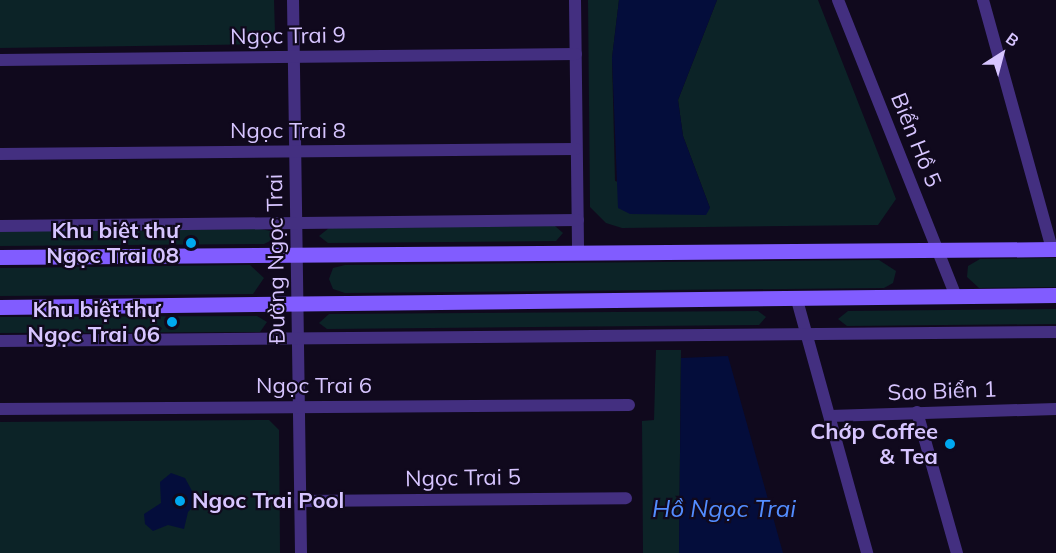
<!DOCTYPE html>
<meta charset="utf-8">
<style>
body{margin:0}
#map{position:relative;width:1056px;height:553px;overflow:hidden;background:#10091d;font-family:Mulish,sans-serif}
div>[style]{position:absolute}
.green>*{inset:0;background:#0c2327}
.water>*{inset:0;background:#040d3b}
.minor>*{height:12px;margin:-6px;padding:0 6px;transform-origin:6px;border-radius:6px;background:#432f80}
.secondary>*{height:15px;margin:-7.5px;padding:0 7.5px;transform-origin:7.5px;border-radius:7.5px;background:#815cff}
.dots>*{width:16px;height:16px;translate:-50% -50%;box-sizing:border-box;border:3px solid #10091d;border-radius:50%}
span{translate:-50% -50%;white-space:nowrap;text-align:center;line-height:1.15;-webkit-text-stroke:4.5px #10091d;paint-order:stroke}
.street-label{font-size:22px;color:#d7c5ff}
.poi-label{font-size:22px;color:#d7c5ff;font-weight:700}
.right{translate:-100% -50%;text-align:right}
.left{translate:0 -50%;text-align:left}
.water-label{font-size:24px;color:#538dff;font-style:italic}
.north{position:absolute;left:972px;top:24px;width:60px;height:60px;-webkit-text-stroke:4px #10091d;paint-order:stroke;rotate:36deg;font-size:16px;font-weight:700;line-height:24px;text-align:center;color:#d7c5ff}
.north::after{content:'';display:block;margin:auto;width:21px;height:27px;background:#d7c5ff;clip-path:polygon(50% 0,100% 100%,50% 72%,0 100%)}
</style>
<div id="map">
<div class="green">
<i style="clip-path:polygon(0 0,274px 0,275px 33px,266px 44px,0 48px)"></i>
<i style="clip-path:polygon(588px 0,619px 0,612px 58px,615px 181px,710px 208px,683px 136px,678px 100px,717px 0,818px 0,896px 199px,878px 225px,622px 228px,606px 223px,590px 207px)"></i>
<i style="clip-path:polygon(555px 226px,563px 233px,556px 241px,328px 243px,319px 236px,329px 228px)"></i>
<i style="clip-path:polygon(260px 229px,271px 231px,274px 239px,264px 244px,0 246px,0 231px)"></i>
<i style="clip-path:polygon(1056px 258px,1056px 287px,979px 288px,967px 277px,968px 266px,980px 259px)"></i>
<i style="clip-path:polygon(879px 260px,896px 271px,893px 283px,884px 288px,345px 293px,333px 289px,329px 279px,333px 268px,345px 265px)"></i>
<i style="clip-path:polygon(250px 265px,264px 278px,253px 294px,0 296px,0 268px)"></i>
<i style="clip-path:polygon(1056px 309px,1056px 324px,847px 326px,838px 319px,848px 311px)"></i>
<i style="clip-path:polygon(758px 311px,766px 317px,759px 325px,327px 329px,319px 323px,329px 314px)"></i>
<i style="clip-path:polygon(257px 316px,267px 322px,260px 332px,0 333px,0 317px)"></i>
<i style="clip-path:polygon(656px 350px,681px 350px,679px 553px,643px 553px,642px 421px,654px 420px)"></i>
<i style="clip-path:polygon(269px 420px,279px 430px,280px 553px,0 553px,0 422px)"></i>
</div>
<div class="water">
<i style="clip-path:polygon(619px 0,717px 0,678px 100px,683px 136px,710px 208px,706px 215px,630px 214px,618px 208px,612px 58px)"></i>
<i style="clip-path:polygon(728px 356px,783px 553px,679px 553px,681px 358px)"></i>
<i style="clip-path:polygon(171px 473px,185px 478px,198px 502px,188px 512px,184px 529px,168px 525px,153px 531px,145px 524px,144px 514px,161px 503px,160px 482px)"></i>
</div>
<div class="minor">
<i style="left:293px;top:0;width:553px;rotate:89.17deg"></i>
<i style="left:575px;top:0;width:252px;rotate:89.3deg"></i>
<i style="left:838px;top:0;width:319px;rotate:68.3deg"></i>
<i style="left:983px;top:0;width:258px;rotate:74.5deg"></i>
<i style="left:0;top:60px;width:576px;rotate:-0.6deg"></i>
<i style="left:0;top:154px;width:576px;rotate:-0.5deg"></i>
<i style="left:0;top:226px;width:578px;rotate:-0.59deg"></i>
<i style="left:797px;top:300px;width:263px;rotate:74.5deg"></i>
<i style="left:0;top:341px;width:1056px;rotate:-0.49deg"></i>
<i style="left:0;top:409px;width:629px;rotate:-0.36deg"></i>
<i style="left:917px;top:412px;width:147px;rotate:74.2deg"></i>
<i style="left:830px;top:416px;width:226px;rotate:-1.8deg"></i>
<i style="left:300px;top:501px;width:326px;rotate:-0.5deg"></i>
</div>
<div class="secondary">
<i style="left:0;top:257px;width:1056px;rotate:-0.43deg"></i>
<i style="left:0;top:307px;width:1056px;rotate:-0.65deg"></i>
</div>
<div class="dots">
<i style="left:191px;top:243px;background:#00a8f0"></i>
<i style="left:172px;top:322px;background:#00a8f0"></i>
<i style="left:950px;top:444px;background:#00a8f0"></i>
<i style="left:180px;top:501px;background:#00a8f0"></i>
</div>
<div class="street-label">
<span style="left:288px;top:36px;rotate:-1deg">Ngọc Trai 9</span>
<span style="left:288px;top:131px">Ngọc Trai 8</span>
<span style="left:916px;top:140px;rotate:68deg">Biển Hồ 5</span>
<span style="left:276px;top:259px;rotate:-91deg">Đường Ngọc Trai</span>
<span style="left:314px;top:386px">Ngọc Trai 6</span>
<span style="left:942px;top:391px;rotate:-2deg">Sao Biển 1</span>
<span style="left:463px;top:478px;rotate:-1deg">Ngọc Trai 5</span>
</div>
<div class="poi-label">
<span class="right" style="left:179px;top:243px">Khu biệt thự<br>Ngọc Trai 08</span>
<span class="right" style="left:160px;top:322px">Khu biệt thự<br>Ngọc Trai 06</span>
<span class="right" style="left:938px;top:444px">Chớp Coffee<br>&amp; Tea</span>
<span class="left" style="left:192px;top:501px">Ngoc Trai Pool</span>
</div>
<div class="water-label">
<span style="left:724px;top:509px">Hồ Ngọc Trai</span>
</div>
<div class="north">B</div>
</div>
